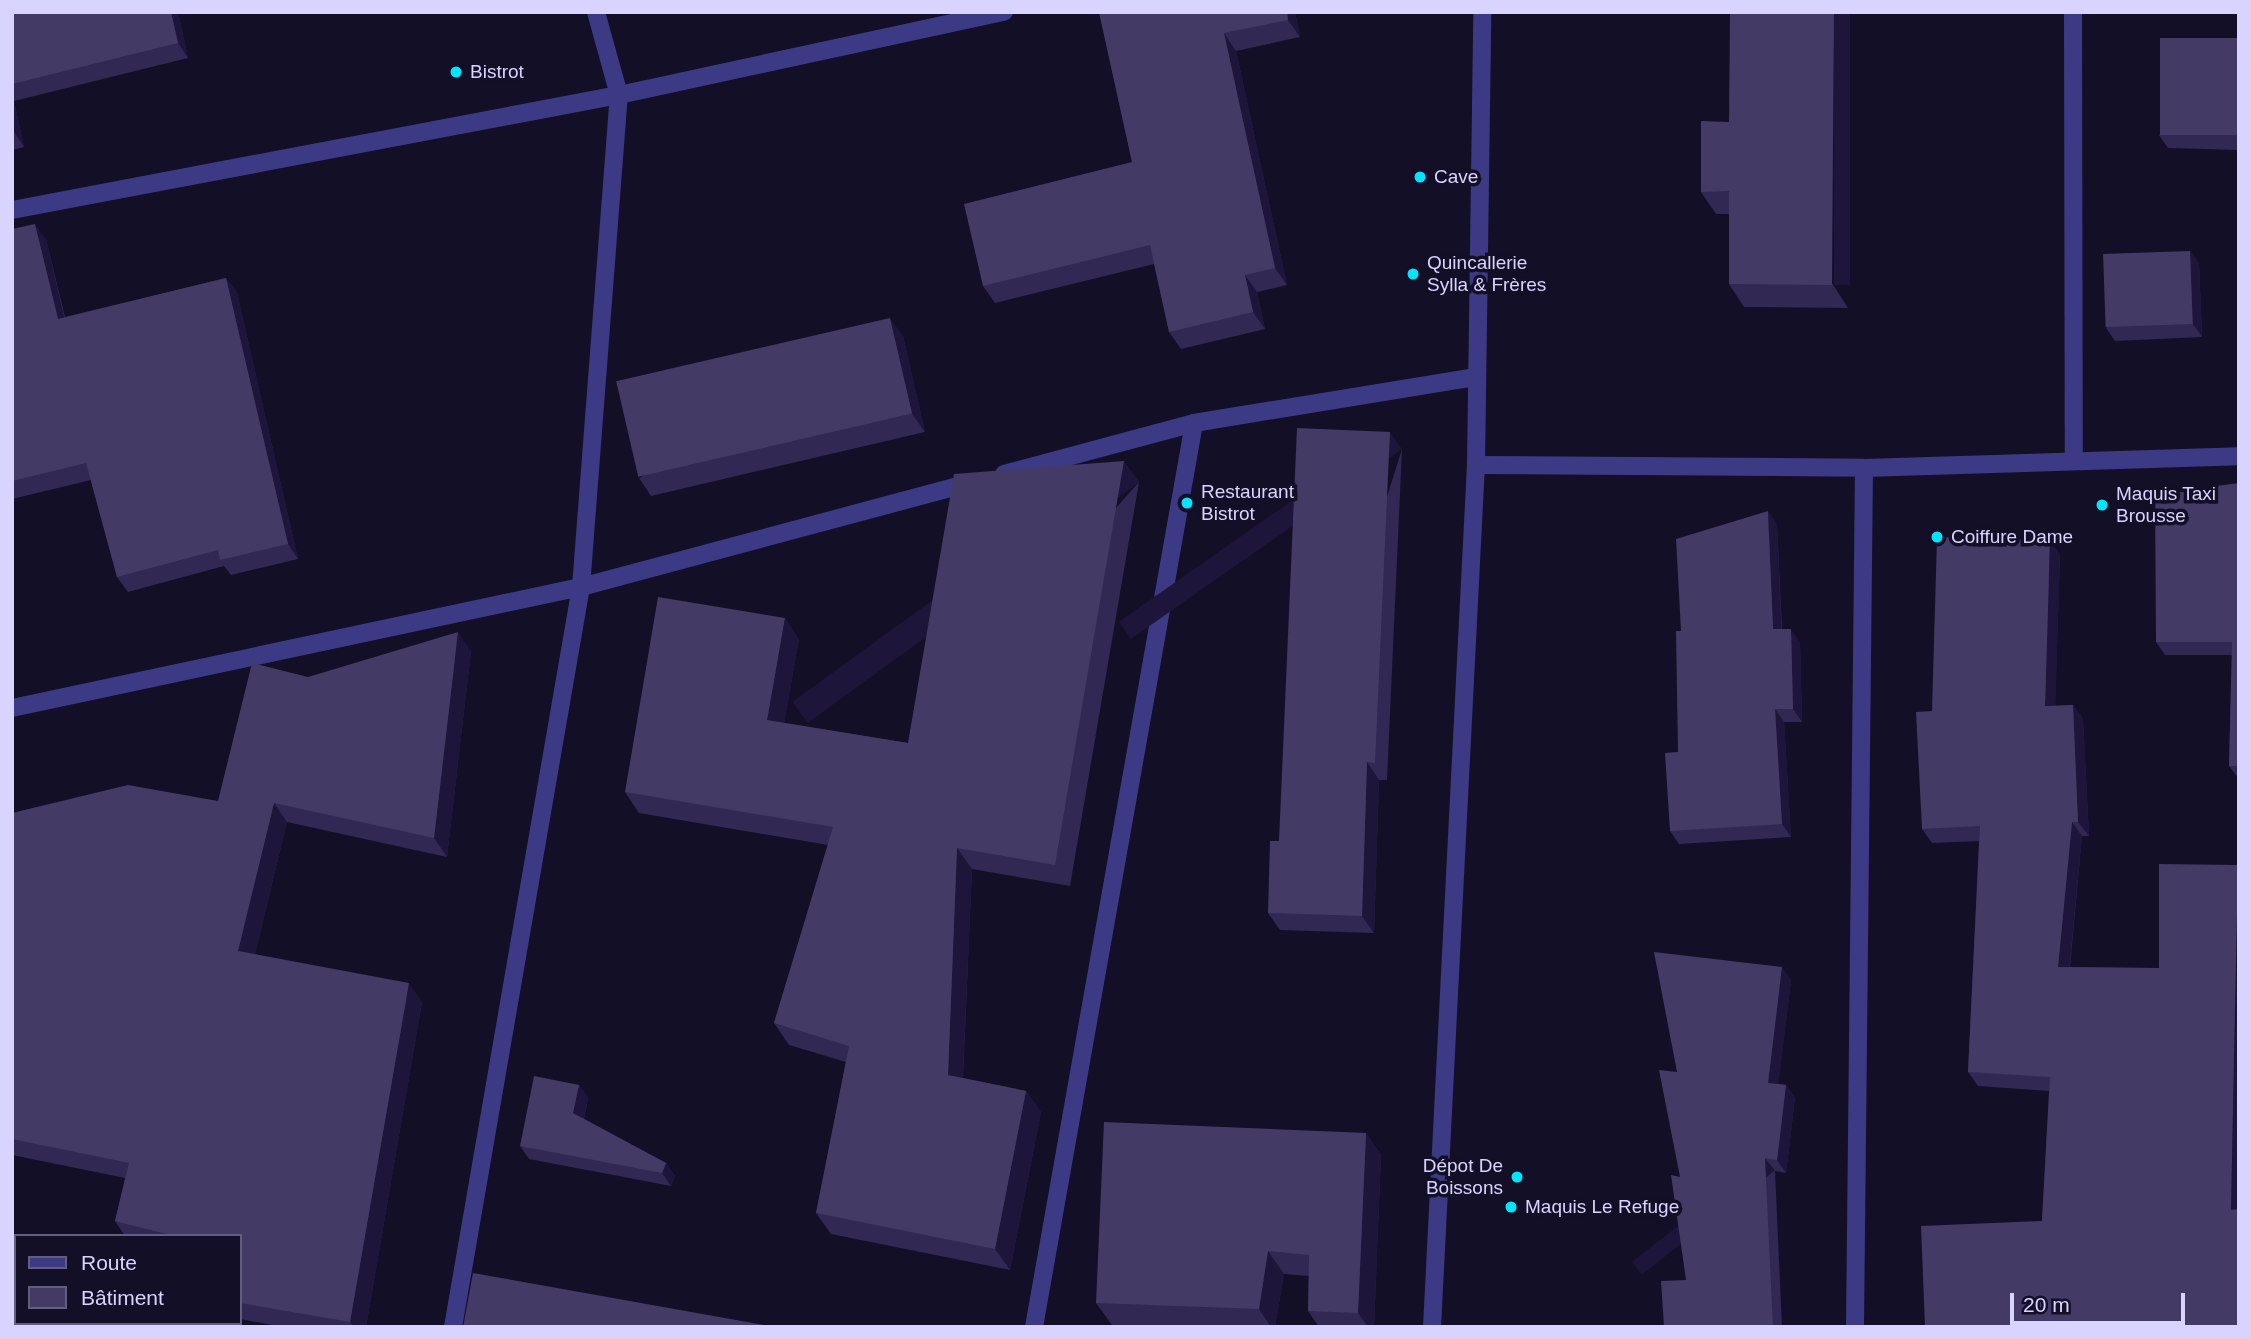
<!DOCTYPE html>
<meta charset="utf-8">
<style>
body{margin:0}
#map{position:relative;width:2251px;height:1339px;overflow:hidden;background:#130f26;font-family:Arial,sans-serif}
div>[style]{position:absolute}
.minor>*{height:18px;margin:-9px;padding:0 9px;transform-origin:9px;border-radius:9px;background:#3d3a85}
.wall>*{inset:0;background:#312854}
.shaded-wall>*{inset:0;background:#1d163a;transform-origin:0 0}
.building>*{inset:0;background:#433a66;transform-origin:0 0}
.dots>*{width:19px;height:19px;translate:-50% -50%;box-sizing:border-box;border:4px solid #130f26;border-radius:50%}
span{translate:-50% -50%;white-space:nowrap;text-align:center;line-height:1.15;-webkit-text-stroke:7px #130f26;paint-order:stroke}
.poi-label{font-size:19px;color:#d9d4ff}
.left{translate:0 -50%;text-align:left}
.right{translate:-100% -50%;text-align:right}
.frame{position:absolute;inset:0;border:14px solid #d9d4ff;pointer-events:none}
.legend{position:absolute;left:14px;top:1234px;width:228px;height:91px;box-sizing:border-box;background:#130f26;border:2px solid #625e7d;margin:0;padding:9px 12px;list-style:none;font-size:21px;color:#d9d4ff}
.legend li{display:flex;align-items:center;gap:14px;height:35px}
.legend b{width:35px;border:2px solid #625e7d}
.scale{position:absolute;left:2010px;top:1293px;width:175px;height:32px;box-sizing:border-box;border:4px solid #d9d4ff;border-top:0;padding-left:9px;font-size:21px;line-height:24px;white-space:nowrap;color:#d9d4ff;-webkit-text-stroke:5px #130f26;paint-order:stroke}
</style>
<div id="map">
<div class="minor">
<i style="left:2073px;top:12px;width:449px;rotate:89.9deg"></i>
<i style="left:12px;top:210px;width:618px;rotate:-10.73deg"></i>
<i style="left:619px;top:95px;width:394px;rotate:-12.2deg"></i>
<i style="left:1476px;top:465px;width:388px;rotate:0.4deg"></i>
<i style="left:1864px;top:468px;width:375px;rotate:-1.8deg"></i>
<i style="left:1004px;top:474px;width:197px;rotate:-15deg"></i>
<i style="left:1194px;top:423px;width:286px;rotate:-9.3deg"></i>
<i style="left:12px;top:708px;width:582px;rotate:-12.01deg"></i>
<i style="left:581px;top:587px;width:406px;rotate:-15deg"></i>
<i style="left:453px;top:1327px;width:751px;rotate:-80.19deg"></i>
<i style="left:581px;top:587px;width:493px;rotate:-85.6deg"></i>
<i style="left:619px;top:95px;width:86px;rotate:-105.5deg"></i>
<i style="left:1034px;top:1327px;width:918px;rotate:-79.96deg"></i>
<i style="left:1432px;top:1327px;width:863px;rotate:-87.08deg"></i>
<i style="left:1476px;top:465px;width:453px;rotate:-89.2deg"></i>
<i style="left:1855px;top:1327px;width:859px;rotate:-89.4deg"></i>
</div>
<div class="wall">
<i style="clip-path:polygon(12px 12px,178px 12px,188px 58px,14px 101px,24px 147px,12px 150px)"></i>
<i style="clip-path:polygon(1099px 12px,1295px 12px,1300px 37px,1236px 51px,1287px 285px,1257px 292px,1265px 329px,1181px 349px,1169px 332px,1154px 264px,995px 303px,983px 286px,1132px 162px)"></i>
<i style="clip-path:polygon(2239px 38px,2239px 150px,2168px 148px,2159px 135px)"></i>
<i style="clip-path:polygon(1729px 122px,1848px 308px,1744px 307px,1729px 284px,1729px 214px,1716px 214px,1701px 192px)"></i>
<i style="clip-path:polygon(12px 229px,46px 239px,65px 317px,226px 278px,237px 293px,298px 559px,231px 575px,224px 566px,128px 592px,117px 577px,91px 480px,12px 499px)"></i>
<i style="clip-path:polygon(2190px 251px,2199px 264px,2202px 337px,2115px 341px,2106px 328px)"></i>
<i style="clip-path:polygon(903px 336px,925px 432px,651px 496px,639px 478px)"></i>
<i style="clip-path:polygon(1402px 449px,1387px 780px,1379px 780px,1374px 933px,1280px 930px,1268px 913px,1279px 841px)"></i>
<i style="clip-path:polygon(1139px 482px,1070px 886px,972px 869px,963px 1078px,1026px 1091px,1041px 1112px,1010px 1270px,831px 1234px,816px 1213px,846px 1062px,789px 1045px,774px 1023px,828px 845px,639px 813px,625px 792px,799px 639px,784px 723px,908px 743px)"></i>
<i style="clip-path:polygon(2239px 483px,2239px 779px,2229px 766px,2232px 655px,2165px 655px,2156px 642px)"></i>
<i style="clip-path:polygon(1777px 524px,1782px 629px,1800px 642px,1802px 722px,1784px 722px,1791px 837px,1679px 844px,1670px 831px,1678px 752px,1681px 631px)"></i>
<i style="clip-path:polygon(2060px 554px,2055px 706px,2073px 705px,2083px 719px,2089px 836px,2082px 836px,2070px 967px,2159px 968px,2238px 865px,2042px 1221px,2049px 1091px,1978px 1086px,1968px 1072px,1979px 841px,1932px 843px,1922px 829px)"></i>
<i style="clip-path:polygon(471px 651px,447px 857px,287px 822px,255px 954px,422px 1002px,366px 1327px,283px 1327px,240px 1319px,240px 1236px,125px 1236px,115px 1221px,125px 1178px,12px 1155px,12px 813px,218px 801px)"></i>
<i style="clip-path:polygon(1791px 980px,1778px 1084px,1786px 1085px,1795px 1098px,1786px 1173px,1775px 1171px,1782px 1327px,1664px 1327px,1686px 1280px,1680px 1177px,1677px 1072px)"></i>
<i style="clip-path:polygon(579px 1085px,588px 1098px,584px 1119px,666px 1163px,675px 1176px,671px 1186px,529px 1159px,520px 1146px)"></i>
<i style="clip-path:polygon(1366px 1133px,1381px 1155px,1374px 1327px,1319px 1327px,1308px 1311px,1309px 1276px,1284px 1274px,1275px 1327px,1156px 1327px,1112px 1325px,1096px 1303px)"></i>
</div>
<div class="shaded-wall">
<i style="clip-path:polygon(171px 12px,178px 12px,188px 58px,178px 43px)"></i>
<i style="clip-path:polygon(1287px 12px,1295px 12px,1300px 37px,1288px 20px)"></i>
<i style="left:1834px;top:12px;width:16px;height:273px"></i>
<i style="clip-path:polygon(1224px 33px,1236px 51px,1287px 285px,1275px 268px)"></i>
<i style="clip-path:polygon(12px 99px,14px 101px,24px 147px,14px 132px,12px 124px)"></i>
<i style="clip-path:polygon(35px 224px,46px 239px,68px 334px,58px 319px)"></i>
<i style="clip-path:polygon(2190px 251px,2199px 264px,2202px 337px,2193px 324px)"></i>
<i style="clip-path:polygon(1245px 275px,1257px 292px,1265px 329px,1253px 312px)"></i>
<i style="clip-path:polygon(226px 278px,237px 293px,298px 559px,288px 544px)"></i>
<i style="clip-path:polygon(890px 318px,903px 336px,925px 432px,912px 414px)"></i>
<i style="left:1390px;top:432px;width:21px;height:331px;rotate:55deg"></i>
<i style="left:1124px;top:461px;width:26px;height:410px;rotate:54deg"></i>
<i style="clip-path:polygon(1768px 511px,1777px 524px,1782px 642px,1773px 629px)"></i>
<i style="clip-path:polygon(2050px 540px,2060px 554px,2055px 721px,2045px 706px)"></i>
<i style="clip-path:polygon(785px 618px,799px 639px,781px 741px,767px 720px)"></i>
<i style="clip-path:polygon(1791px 629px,1800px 642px,1802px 722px,1793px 709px)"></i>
<i style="clip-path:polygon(458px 632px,471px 651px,447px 857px,434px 838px)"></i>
<i style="clip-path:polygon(2073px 705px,2083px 719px,2089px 836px,2078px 822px)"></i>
<i style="clip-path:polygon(1775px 709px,1784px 722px,1791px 837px,1782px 824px)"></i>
<i style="clip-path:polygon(1367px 762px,1379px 780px,1374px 933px,1362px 916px)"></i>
<i style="clip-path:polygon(274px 803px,287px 822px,251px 970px,238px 951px)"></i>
<i style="clip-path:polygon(2072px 822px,2082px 836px,2068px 982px,2058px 967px)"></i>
<i style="clip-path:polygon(957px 848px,972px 869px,962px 1096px,948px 1075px)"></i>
<i style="clip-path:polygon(2239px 866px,2239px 1221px,2231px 1210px)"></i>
<i style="clip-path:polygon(1782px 967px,1791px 980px,1777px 1096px,1768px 1083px)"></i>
<i style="clip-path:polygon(409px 983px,422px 1002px,366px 1327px,354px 1327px,350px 1322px)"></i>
<i style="clip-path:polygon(579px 1085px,588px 1098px,582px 1126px,573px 1113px)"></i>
<i style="clip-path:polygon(1786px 1085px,1795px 1098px,1786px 1173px,1777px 1160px)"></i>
<i style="clip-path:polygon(1026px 1091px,1041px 1112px,1010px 1270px,995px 1249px)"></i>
<i style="clip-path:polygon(1366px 1133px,1381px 1155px,1374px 1327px,1368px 1327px,1358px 1313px)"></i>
<i style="left:1765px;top:1158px;width:16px;height:169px;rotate:52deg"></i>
<i style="clip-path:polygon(666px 1163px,675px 1176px,671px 1186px,662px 1173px)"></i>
<i style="clip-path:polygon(1268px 1251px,1284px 1274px,1275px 1327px,1271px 1327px,1259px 1309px)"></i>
</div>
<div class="building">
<i style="clip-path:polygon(12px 12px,171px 12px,178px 43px,12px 84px)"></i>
<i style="clip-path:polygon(1099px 12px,1287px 12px,1288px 20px,1224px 33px,1275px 268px,1245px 275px,1253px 312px,1169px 332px,1150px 245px,983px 286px,964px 204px,1132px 162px)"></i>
<i style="clip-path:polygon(1730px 12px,1834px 12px,1832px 285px,1729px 284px,1729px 191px,1701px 192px,1701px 121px,1729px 122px)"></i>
<i style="left:2160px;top:38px;width:79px;height:97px"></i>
<i style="clip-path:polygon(35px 224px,58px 319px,226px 278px,288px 544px,220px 560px,218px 550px,117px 577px,86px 463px,12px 481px,12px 229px)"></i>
<i style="left:2190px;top:251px;width:73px;height:87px;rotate:88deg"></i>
<i style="left:890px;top:318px;width:98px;height:281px;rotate:77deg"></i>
<i style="clip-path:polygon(1297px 428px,1390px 432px,1375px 763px,1367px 762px,1362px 916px,1268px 913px,1270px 841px,1279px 841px)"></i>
<i style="clip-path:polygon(1124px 461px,1055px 865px,957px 848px,948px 1075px,1026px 1091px,995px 1249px,816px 1213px,849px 1046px,774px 1023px,833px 827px,625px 792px,658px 597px,785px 618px,767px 720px,908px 743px,954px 474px)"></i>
<i style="clip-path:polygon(2239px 483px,2239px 766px,2229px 766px,2232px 642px,2156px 642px,2155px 494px)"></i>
<i style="clip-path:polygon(1768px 511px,1773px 629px,1791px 629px,1793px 709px,1775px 709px,1782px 824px,1670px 831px,1665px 753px,1678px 752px,1676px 631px,1681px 631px,1676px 539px)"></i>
<i style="clip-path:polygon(1937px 537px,2050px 540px,2045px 706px,2073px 705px,2078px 822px,2072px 822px,2058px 967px,2159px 968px,2159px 864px,2238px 865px,2231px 1210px,2239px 1209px,2239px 1327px,1925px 1327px,1921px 1226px,2042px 1221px,2050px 1077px,1968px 1072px,1980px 826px,1922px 829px,1916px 712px,1932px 711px)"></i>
<i style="clip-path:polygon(458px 632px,434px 838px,274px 803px,238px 951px,409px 983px,350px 1322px,240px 1303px,240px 1236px,175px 1236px,115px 1221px,129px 1163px,12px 1139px,12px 813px,128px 785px,218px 801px,252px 663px,308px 677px)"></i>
<i style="clip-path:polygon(1654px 952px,1782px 967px,1768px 1083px,1786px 1085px,1777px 1160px,1765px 1158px,1773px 1327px,1664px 1327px,1661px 1281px,1686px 1280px,1671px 1175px,1680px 1177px,1659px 1070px,1677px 1072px)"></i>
<i style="clip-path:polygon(534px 1076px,579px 1085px,573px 1113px,666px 1163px,662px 1173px,520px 1146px)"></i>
<i style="clip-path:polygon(1104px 1122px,1366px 1133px,1358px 1313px,1308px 1311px,1309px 1255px,1268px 1251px,1259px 1309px,1096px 1303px)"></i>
<i style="clip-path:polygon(473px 1273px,775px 1327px,463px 1327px)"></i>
</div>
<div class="dots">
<i style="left:456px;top:72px;background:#00e5ff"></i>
<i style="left:1420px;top:177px;background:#00e5ff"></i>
<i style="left:1413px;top:274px;background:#00e5ff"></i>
<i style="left:1187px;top:503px;background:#00e5ff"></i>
<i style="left:2102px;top:505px;background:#00e5ff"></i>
<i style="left:1937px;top:537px;background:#00e5ff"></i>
<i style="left:1517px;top:1177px;background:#00e5ff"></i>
<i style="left:1511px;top:1207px;background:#00e5ff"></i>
</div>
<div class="poi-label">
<span class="left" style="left:470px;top:72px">Bistrot</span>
<span class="left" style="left:1434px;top:177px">Cave</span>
<span class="left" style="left:1427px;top:274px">Quincallerie<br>Sylla &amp; Frères</span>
<span class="left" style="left:1201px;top:503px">Restaurant<br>Bistrot</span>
<span class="left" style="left:2116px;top:505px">Maquis Taxi<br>Brousse</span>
<span class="left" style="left:1951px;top:537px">Coiffure Dame</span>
<span class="right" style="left:1503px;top:1177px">Dépot De<br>Boissons</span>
<span class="left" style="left:1525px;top:1207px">Maquis Le Refuge</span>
</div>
<div class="frame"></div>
<ul class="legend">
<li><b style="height:9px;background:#3d3a85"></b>Route</li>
<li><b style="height:19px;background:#433a66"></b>Bâtiment</li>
</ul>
<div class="scale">20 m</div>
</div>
